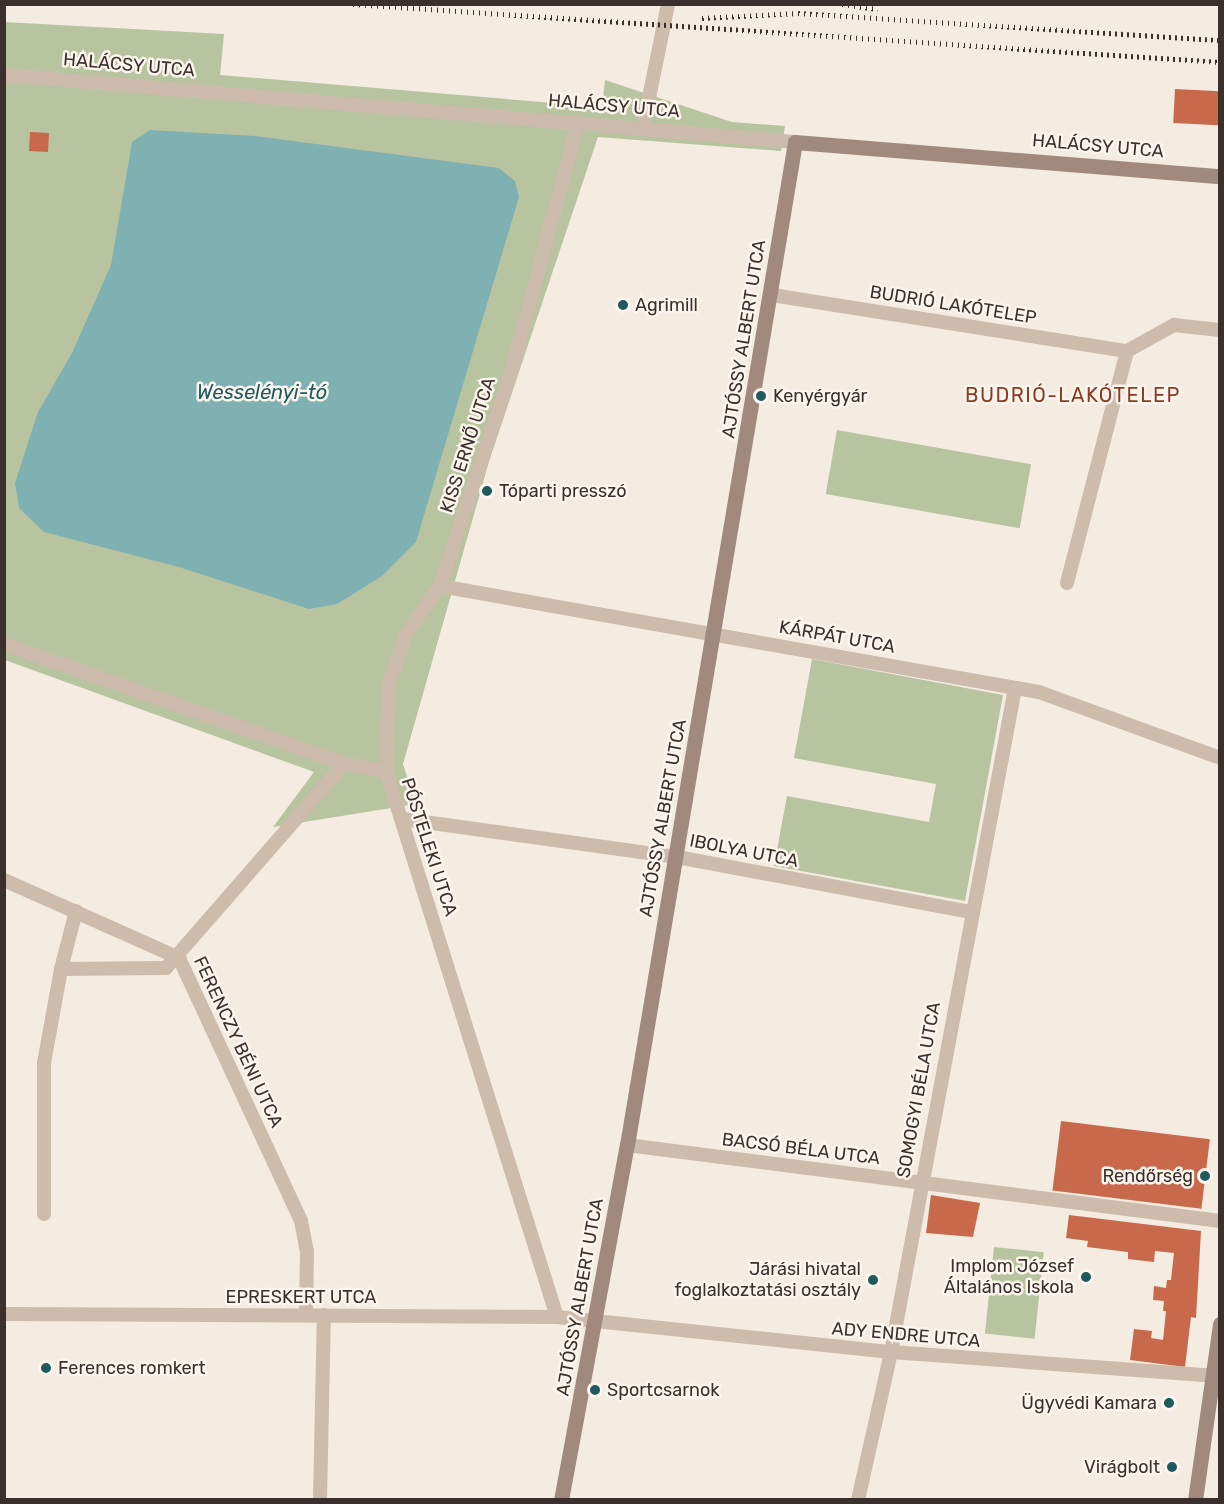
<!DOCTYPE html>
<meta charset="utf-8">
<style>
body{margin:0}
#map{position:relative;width:1224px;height:1504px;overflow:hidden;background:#f4ebe1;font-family:Rubik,sans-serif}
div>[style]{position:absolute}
.green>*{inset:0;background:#b8c4a0;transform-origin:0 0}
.water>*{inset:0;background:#7fb0b2}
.building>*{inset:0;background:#c8694b;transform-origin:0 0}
.street>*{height:14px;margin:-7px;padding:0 7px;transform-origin:7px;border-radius:7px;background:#cdbbac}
.secondary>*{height:15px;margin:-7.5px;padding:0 7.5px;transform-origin:7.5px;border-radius:7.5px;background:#a18a7d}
.rail>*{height:4.5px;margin-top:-2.25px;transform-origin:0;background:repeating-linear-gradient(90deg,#3b302b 0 1.5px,transparent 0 6px)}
.dots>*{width:16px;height:16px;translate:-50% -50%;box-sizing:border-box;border:3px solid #fbf5ee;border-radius:50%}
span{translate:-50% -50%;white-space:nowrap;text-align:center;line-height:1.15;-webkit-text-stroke:5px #fbf5ee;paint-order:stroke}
.street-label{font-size:18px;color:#3b302b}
.poi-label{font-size:18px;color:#3b302b}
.left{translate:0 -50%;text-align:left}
.right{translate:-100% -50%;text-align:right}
.water-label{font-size:20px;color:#1f5a5e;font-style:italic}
.neighbourhood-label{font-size:20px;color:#8c3b22;letter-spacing:1.5px}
.frame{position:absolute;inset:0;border:6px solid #3b302b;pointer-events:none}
</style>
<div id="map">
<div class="green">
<i style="clip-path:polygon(4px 22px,224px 34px,220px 75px,602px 107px,605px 80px,732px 122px,785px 126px,781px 151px,598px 137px,490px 458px,403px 764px,416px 804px,273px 827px,314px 772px,5px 660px)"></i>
<i style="left:837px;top:430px;width:197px;height:65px;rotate:10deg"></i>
<i style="clip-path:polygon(812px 659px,1003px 695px,965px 901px,774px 866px,787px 796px,929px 822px,936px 784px,794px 758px)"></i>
<i style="left:994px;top:1247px;width:50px;height:87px;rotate:6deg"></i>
</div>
<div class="water">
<i style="clip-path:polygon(150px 130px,255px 136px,499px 168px,515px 181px,519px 197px,416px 542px,382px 576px,337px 604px,309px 609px,179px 567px,44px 532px,19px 508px,15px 483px,38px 412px,72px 353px,111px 265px,132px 142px)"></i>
</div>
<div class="building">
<i style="left:1175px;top:89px;width:45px;height:34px;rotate:3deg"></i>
<i style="left:30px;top:132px;width:19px;height:19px;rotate:3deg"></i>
<i style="left:1061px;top:1121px;width:150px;height:70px;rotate:7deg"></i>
<i style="clip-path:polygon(931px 1195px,980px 1203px,973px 1237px,926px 1233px)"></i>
<i style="clip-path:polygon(1069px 1215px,1201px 1231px,1196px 1318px,1191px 1317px,1185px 1367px,1130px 1360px,1134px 1329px,1152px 1331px,1151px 1338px,1163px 1340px,1166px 1311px,1163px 1311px,1164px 1301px,1153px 1300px,1154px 1286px,1166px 1288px,1167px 1280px,1171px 1280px,1174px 1253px,1155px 1251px,1154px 1262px,1128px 1259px,1128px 1252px,1087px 1247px,1088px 1241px,1066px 1238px)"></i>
</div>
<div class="street">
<i style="left:4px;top:75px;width:794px;rotate:4.84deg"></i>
<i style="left:643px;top:127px;width:126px;rotate:-78.5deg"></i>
<i style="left:772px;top:295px;width:359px;rotate:9deg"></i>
<i style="left:1127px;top:351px;width:54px;rotate:-29deg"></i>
<i style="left:1174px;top:325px;width:46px;rotate:6.2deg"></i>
<i style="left:1067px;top:583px;width:240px;rotate:-75.5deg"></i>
<i style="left:440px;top:586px;width:608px;rotate:10.04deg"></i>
<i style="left:1039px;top:692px;width:193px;rotate:20deg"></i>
<i style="left:4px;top:644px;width:361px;rotate:19.4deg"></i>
<i style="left:344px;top:764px;width:43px;rotate:9.5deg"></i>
<i style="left:403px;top:819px;width:277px;rotate:7.9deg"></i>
<i style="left:677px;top:857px;width:298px;rotate:10.6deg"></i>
<i style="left:4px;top:880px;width:192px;rotate:24deg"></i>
<i style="left:179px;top:958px;width:290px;rotate:65.1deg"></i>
<i style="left:301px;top:1221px;width:31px;rotate:79deg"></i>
<i style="left:307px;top:1251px;width:63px;rotate:90.9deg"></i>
<i style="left:61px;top:969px;width:105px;rotate:-0.5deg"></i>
<i style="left:166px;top:968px;width:271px;rotate:-48.9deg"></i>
<i style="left:627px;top:1145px;width:598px;rotate:7.3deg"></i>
<i style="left:44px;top:1214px;width:151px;rotate:-90deg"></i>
<i style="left:44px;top:1063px;width:96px;rotate:-79.7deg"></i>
<i style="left:61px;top:969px;width:60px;rotate:-75.5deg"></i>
<i style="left:4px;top:1314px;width:553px;rotate:0.31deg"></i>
<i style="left:557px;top:1317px;width:336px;rotate:6deg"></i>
<i style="left:891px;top:1352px;width:330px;rotate:4.2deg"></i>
<i style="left:557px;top:1317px;width:572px;rotate:-107.39deg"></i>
<i style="left:386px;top:771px;width:87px;rotate:-88deg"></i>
<i style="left:389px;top:684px;width:53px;rotate:-71.2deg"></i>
<i style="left:406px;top:634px;width:59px;rotate:-54.7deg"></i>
<i style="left:440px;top:586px;width:229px;rotate:-71.6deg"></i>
<i style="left:512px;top:369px;width:256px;rotate:-75deg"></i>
<i style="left:320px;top:1500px;width:185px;rotate:-88.8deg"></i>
<i style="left:858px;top:1500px;width:152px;rotate:-77.4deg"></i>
<i style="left:891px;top:1352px;width:675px;rotate:-79.42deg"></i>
</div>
<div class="secondary">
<i style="left:561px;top:1500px;width:361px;rotate:-79.5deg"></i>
<i style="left:627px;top:1145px;width:1017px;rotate:-80.49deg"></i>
<i style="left:795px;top:142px;width:426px;rotate:4.6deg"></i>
<i style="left:1195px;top:1500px;width:178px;rotate:-81.9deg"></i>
</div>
<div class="rail">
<i style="left:353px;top:4px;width:869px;rotate:3.83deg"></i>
<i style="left:842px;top:4px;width:36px;rotate:8deg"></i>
<i style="left:702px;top:18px;width:96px;rotate:-3deg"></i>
<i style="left:798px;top:13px;width:423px;rotate:3.7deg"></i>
</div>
<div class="dots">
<i style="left:623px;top:305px;background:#1f5a5e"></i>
<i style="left:761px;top:396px;background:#1f5a5e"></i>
<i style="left:487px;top:491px;background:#1f5a5e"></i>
<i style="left:1205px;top:1176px;background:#1f5a5e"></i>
<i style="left:1086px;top:1277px;background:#1f5a5e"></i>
<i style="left:873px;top:1280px;background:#1f5a5e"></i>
<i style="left:46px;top:1368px;background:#1f5a5e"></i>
<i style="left:595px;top:1390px;background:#1f5a5e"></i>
<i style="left:1169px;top:1403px;background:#1f5a5e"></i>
<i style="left:1172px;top:1467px;background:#1f5a5e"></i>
</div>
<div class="street-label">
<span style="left:129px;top:65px;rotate:5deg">HALÁCSY UTCA</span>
<span style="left:614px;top:106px;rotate:5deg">HALÁCSY UTCA</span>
<span style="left:1098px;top:146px;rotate:5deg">HALÁCSY UTCA</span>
<span style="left:953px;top:305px;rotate:9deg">BUDRIÓ LAKÓTELEP</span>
<span style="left:744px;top:339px;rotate:-81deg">AJTÓSSY ALBERT UTCA</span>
<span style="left:468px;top:445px;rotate:-72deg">KISS ERNŐ UTCA</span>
<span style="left:837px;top:637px;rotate:10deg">KÁRPÁT UTCA</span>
<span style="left:663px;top:818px;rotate:-80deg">AJTÓSSY ALBERT UTCA</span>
<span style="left:429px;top:847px;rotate:72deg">PÓSTELEKI UTCA</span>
<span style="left:744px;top:851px;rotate:11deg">IBOLYA UTCA</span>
<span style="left:238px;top:1042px;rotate:65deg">FERENCZY BÉNI UTCA</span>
<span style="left:919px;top:1090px;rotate:-80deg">SOMOGYI BÉLA UTCA</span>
<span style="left:801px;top:1149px;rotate:7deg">BACSÓ BÉLA UTCA</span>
<span style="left:301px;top:1297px">EPRESKERT UTCA</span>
<span style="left:580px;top:1297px;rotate:-80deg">AJTÓSSY ALBERT UTCA</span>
<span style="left:906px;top:1335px;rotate:5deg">ADY ENDRE UTCA</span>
</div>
<div class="poi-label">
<span class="left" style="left:635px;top:305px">Agrimill</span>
<span class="left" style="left:773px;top:396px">Kenyérgyár</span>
<span class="left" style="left:499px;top:491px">Tóparti presszó</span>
<span class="right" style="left:1193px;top:1176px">Rendőrség</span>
<span class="right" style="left:1074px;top:1277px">Implom József<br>Általános Iskola</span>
<span class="right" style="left:861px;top:1280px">Járási hivatal<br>foglalkoztatási osztály</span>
<span class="left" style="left:58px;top:1368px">Ferences romkert</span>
<span class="left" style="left:607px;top:1390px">Sportcsarnok</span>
<span class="right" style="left:1157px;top:1403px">Ügyvédi Kamara</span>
<span class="right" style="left:1160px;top:1467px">Virágbolt</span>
</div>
<div class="water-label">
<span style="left:262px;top:392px">Wesselényi-tó</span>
</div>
<div class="neighbourhood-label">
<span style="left:1073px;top:395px">BUDRIÓ-LAKÓTELEP</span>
</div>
<div class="frame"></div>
</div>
